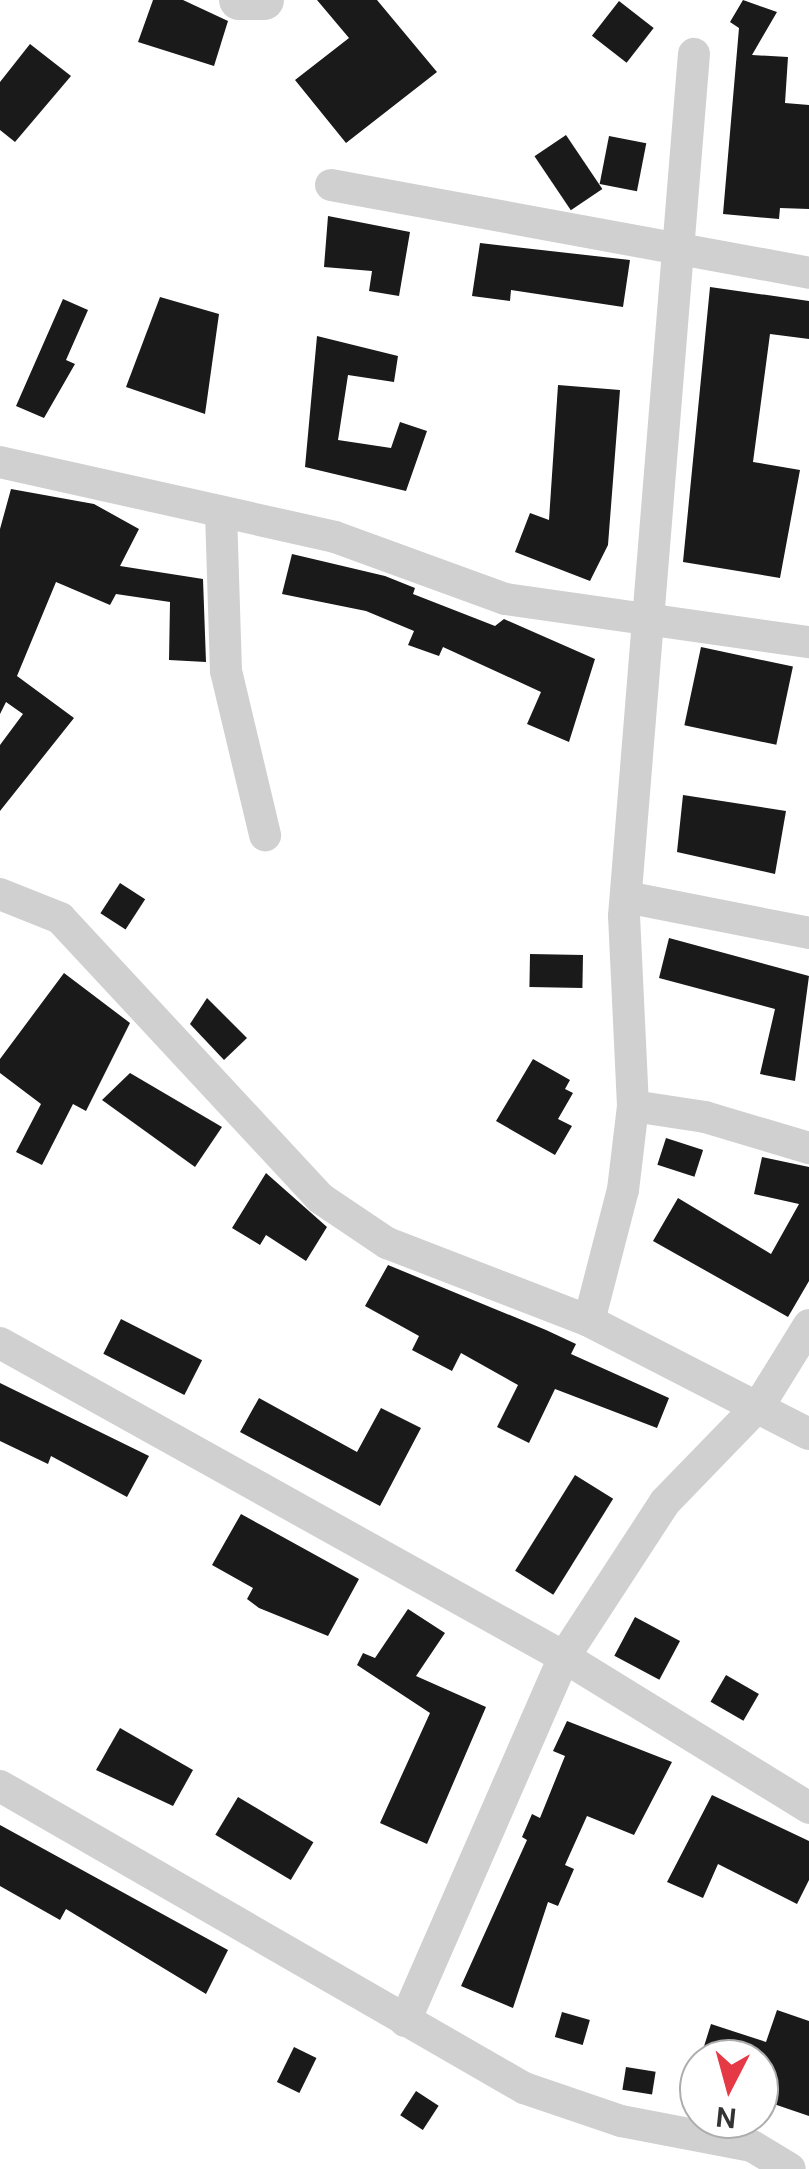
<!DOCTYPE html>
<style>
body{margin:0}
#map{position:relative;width:809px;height:2169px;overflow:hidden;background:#fff;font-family:"DM Sans",sans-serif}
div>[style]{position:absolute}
.building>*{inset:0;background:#1a1a1a;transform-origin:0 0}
.minor>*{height:32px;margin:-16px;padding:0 16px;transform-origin:16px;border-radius:16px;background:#d0d0d0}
.tertiary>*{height:40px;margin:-20px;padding:0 20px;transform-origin:20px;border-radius:20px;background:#d0d0d0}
span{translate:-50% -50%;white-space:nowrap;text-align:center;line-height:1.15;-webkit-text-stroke:10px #fff;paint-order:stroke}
.north{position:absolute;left:679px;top:2039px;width:100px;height:100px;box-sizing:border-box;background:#fff;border:2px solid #adadad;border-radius:50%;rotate:186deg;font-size:28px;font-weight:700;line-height:40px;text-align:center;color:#333}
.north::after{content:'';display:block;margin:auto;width:35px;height:45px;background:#e63946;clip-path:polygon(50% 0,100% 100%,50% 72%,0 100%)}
</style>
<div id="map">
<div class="building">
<i style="clip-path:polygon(153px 0,183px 0,228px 21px,214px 66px,138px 42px)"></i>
<i style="clip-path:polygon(317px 0,377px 0,437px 72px,346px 143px,295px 80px,349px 38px)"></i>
<i style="clip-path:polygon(743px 0,777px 12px,752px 55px,788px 57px,785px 103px,809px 105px,809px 209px,780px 208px,779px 219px,723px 214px,739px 28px,730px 22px)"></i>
<i style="left:619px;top:1px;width:44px;height:44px;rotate:38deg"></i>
<i style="clip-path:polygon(30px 44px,71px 76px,15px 142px,0 130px,0 82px)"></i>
<i style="left:566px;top:135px;width:65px;height:38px;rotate:56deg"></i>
<i style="left:609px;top:136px;width:38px;height:49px;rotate:11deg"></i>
<i style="clip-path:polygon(328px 216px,410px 232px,399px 296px,369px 291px,372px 271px,324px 267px)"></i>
<i style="clip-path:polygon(480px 243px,630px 260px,623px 307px,511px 290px,510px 301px,472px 296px)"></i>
<i style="clip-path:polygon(710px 287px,809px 301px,809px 339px,770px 334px,753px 462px,800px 470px,780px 578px,683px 562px)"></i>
<i style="clip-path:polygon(160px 297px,219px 314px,205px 414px,126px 387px)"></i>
<i style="clip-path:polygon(63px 299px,88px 310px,66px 360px,75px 364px,44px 418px,16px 406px)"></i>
<i style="clip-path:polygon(317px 336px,398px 356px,394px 382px,348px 375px,338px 440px,391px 448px,400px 422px,427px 431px,406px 491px,305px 467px)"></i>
<i style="clip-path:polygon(558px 385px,620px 390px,608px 545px,590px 581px,515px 552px,530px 513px,549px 520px)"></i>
<i style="clip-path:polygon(11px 489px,94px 504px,139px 529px,120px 566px,203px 579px,206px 662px,169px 660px,170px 602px,116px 594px,110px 605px,56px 582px,17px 676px,74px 718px,0 811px,0 745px,23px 714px,6px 702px,0 714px,0 529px)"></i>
<i style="clip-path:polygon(292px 554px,385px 576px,415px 588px,413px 594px,495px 626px,504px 619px,595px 659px,569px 742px,527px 724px,541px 692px,443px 647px,439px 656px,408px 645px,414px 631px,366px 611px,282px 594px)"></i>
<i style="left:701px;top:647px;width:94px;height:80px;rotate:12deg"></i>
<i style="clip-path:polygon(683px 795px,786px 811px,775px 874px,677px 852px)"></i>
<i style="left:120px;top:883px;width:30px;height:36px;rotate:33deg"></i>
<i style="clip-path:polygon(669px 938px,809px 976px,795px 1081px,760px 1074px,775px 1009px,659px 978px)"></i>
<i style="left:530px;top:954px;width:53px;height:33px;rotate:1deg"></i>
<i style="clip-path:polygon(64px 973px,130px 1023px,86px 1111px,73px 1104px,42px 1165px,16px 1152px,41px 1104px,0 1073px,0 1059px)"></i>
<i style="clip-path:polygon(207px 998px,247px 1038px,224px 1060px,190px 1024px)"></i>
<i style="clip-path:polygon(533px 1059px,570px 1080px,565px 1089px,573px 1093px,558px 1119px,572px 1126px,555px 1155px,496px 1121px)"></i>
<i style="clip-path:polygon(130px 1073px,222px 1127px,195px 1167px,102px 1100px)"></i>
<i style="left:666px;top:1138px;width:39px;height:28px;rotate:18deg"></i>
<i style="clip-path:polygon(762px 1157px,809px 1167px,809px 1281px,788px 1317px,653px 1241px,678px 1198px,771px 1254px,799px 1204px,754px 1194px)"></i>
<i style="clip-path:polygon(266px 1173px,327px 1227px,306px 1261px,266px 1235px,260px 1245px,232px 1228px)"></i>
<i style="clip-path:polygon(388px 1265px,546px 1330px,576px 1344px,571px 1354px,669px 1398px,657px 1428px,555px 1389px,529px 1443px,497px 1427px,518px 1385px,461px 1353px,452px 1371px,412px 1350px,419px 1336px,365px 1306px)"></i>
<i style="left:121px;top:1319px;width:91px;height:39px;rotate:27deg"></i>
<i style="clip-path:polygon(0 1383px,149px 1456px,127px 1497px,51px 1456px,48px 1464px,0 1441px)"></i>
<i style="clip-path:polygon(259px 1398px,357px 1452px,381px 1408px,421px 1428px,380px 1506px,240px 1432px)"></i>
<i style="left:575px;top:1475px;width:45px;height:113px;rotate:32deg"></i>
<i style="clip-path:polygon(241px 1514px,359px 1579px,328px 1636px,259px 1608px,247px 1599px,253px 1588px,212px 1565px)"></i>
<i style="clip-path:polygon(408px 1609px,445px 1633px,416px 1676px,486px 1707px,427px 1844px,380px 1823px,430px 1713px,357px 1665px,363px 1653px,375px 1658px)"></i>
<i style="left:635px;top:1617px;width:51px;height:44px;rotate:28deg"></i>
<i style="left:726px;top:1675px;width:38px;height:31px;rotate:30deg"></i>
<i style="clip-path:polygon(567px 1721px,672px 1762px,634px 1835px,587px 1816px,565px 1865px,574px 1869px,558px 1906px,548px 1902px,513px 2008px,461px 1986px,527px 1840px,522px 1837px,532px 1814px,540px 1818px,565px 1756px,553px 1751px)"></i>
<i style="clip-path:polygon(120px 1728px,193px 1770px,173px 1806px,96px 1770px)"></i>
<i style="clip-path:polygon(712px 1795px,809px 1841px,809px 1880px,797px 1904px,718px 1864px,703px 1898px,667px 1882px)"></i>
<i style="left:238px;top:1797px;width:88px;height:44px;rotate:31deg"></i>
<i style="clip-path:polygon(0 1825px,228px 1950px,206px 1994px,66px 1909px,60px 1920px,0 1886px)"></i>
<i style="clip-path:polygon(777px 2010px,809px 2021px,809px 2116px,759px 2099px,759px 2059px,700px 2059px,711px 2024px,766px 2042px)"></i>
<i style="left:562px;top:2012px;width:29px;height:26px;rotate:16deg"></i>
<i style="left:294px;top:2047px;width:25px;height:39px;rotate:26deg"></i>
<i style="left:626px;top:2067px;width:30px;height:23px;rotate:9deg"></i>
<i style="left:416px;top:2091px;width:27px;height:29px;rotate:33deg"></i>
</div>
<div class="minor">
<i style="left:331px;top:185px;width:486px;rotate:10.4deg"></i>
<i style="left:0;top:462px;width:343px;rotate:12.6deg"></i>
<i style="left:335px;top:537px;width:181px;rotate:20deg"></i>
<i style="left:505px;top:599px;width:307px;rotate:8.1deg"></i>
<i style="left:221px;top:512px;width:159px;rotate:88.2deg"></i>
<i style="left:226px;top:671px;width:169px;rotate:76.6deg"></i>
<i style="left:0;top:894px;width:65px;rotate:21.8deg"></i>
<i style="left:60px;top:918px;width:382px;rotate:47.1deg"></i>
<i style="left:320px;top:1198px;width:81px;rotate:33.9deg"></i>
<i style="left:387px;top:1243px;width:217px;rotate:21.1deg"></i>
<i style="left:589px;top:1321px;width:247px;rotate:27.2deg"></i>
<i style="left:626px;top:897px;width:187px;rotate:11.1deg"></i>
<i style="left:633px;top:1106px;width:73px;rotate:8.7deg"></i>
<i style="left:705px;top:1117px;width:109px;rotate:16.6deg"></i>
<i style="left:589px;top:1321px;width:135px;rotate:-75.5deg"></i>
<i style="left:623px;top:1190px;width:85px;rotate:-83.2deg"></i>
<i style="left:633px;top:1106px;width:190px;rotate:-92.7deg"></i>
<i style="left:624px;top:916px;width:865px;rotate:-85.36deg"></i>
<i style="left:0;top:1343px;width:646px;rotate:29.11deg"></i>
<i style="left:564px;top:1657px;width:288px;rotate:31.6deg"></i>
<i style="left:0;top:1786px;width:605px;rotate:29.96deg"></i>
<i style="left:524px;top:2088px;width:102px;rotate:18.8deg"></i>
<i style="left:621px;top:2121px;width:133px;rotate:10.8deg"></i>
<i style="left:752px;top:2146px;width:44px;rotate:31.2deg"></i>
<i style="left:405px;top:2021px;width:397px;rotate:-66.4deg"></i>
<i style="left:564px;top:1657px;width:185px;rotate:-56.9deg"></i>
<i style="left:665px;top:1502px;width:136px;rotate:-45.9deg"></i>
<i style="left:760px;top:1404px;width:93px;rotate:-58.2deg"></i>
</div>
<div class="tertiary">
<i style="left:239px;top:0;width:25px"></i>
</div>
<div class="north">N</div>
</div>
